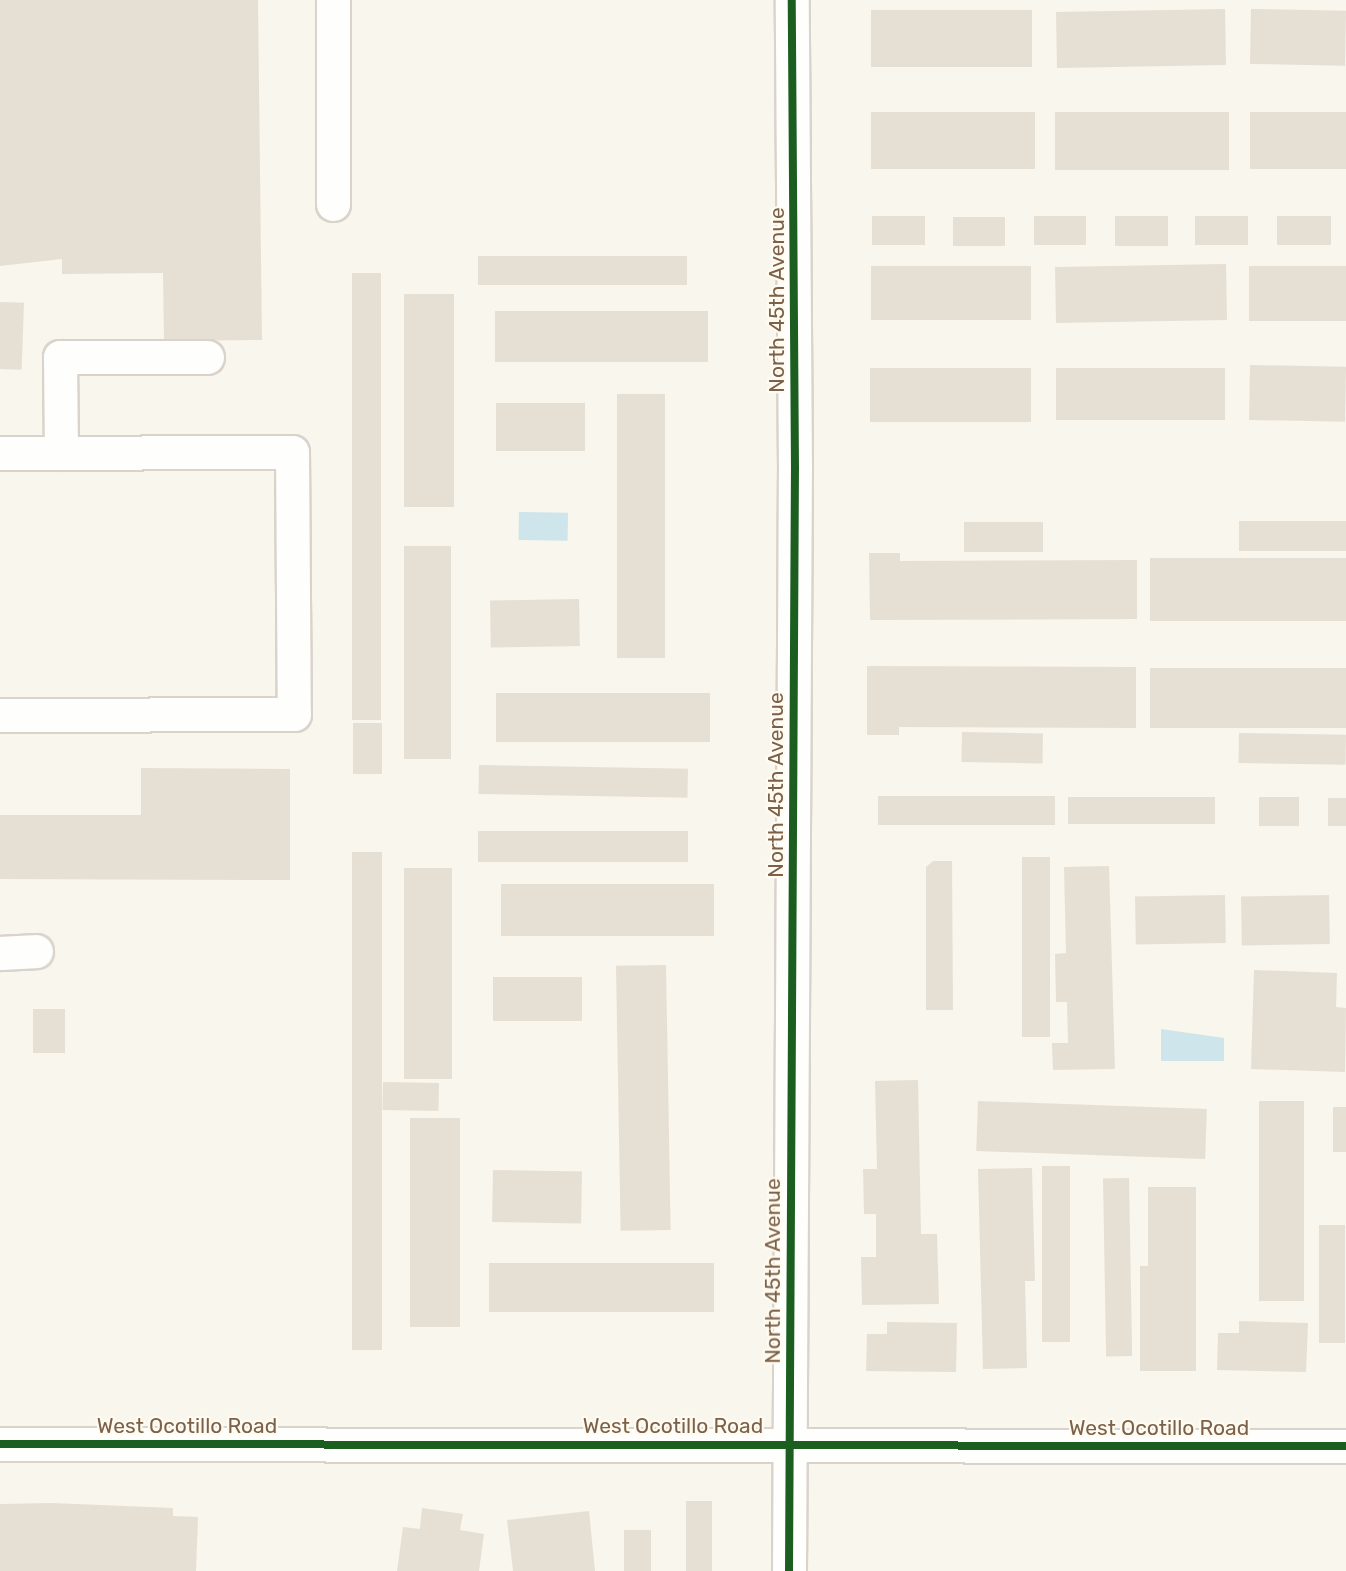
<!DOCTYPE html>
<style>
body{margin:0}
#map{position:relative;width:1346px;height:1571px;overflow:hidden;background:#f9f6ed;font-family:Rubik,sans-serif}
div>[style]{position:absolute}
.water>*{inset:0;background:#cde5eb;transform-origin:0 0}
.building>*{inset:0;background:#e6dfd4;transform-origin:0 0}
.roads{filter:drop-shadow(2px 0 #d9d3cb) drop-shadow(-2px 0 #d9d3cb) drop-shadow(0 2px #d9d3cb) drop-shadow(0 -2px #d9d3cb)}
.minor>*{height:33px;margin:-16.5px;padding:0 16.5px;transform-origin:16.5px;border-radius:16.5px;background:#fefefc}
.cycleway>*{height:8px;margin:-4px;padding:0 4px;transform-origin:4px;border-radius:4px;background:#1b5e20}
span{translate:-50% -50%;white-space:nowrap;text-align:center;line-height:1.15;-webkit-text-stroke:4.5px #fffbf0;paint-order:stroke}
.street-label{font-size:21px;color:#7b6149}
</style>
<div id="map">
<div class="water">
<i style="left:519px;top:512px;width:49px;height:28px;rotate:1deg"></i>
<i style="clip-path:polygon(1161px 1029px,1224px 1038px,1224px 1061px,1161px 1061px)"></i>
</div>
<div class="building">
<i style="clip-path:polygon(0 0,258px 0,262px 340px,164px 341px,163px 273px,62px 274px,62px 259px,0 266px)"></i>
<i style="left:1225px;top:9px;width:56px;height:169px;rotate:89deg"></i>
<i style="left:1251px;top:9px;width:95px;height:55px;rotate:1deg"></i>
<i style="left:871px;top:10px;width:161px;height:57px"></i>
<i style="left:871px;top:112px;width:164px;height:57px"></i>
<i style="left:1229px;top:112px;width:58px;height:174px;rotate:90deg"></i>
<i style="left:1346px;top:112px;width:57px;height:96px;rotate:90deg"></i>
<i style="left:872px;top:216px;width:53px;height:29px"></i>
<i style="left:1034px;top:216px;width:52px;height:29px"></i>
<i style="left:1115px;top:216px;width:53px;height:30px"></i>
<i style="left:1195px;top:216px;width:53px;height:29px"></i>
<i style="left:1277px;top:216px;width:54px;height:29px"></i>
<i style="left:953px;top:217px;width:52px;height:29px"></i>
<i style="left:478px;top:256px;width:209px;height:29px"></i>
<i style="left:1226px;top:264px;width:56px;height:171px;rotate:89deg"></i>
<i style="left:871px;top:266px;width:160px;height:54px"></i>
<i style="left:1249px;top:266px;width:97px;height:55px"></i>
<i style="left:381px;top:273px;width:447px;height:29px;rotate:90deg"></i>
<i style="left:404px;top:294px;width:50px;height:213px"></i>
<i style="left:0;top:302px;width:24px;height:67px;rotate:2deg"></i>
<i style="left:495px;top:311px;width:213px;height:51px"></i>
<i style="left:1250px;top:365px;width:96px;height:55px;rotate:1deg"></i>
<i style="left:870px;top:368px;width:161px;height:54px"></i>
<i style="left:1056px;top:368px;width:169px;height:52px"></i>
<i style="left:617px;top:394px;width:48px;height:264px"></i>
<i style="left:585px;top:403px;width:48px;height:89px;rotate:90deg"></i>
<i style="left:1239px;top:521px;width:107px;height:30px"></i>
<i style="left:964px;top:522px;width:79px;height:30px"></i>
<i style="left:404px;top:546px;width:47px;height:213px"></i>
<i style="clip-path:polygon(869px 553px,900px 553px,900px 561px,1137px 560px,1137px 619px,870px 620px)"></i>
<i style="left:1150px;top:558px;width:196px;height:63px"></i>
<i style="left:579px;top:599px;width:47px;height:89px;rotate:89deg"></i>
<i style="clip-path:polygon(867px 666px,1136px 667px,1136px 728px,899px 727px,899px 735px,867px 735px)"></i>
<i style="left:1150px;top:668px;width:196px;height:60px"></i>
<i style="left:496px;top:693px;width:214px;height:49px"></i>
<i style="left:353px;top:723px;width:29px;height:51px"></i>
<i style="left:962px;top:732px;width:81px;height:30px;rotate:1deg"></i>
<i style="left:1239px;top:733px;width:107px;height:30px;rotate:1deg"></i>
<i style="left:479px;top:765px;width:209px;height:29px;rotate:1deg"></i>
<i style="clip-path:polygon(141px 768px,290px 769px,290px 880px,0 879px,0 815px,141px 815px)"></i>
<i style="left:878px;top:796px;width:177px;height:29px"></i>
<i style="left:1215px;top:797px;width:27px;height:147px;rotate:90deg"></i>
<i style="left:1259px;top:797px;width:40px;height:29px"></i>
<i style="left:1328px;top:798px;width:18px;height:28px"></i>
<i style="left:478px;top:831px;width:210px;height:31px"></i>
<i style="left:352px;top:852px;width:30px;height:498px"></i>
<i style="left:1022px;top:857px;width:28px;height:180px"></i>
<i style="clip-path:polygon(933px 861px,952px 861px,953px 1010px,926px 1010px,926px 867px)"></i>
<i style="clip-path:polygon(1109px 866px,1115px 1069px,1053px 1070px,1052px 1043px,1068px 1043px,1067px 1002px,1056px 1002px,1055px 954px,1066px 953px,1064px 867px)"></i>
<i style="left:404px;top:868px;width:48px;height:211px"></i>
<i style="left:714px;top:884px;width:52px;height:213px;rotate:90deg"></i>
<i style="left:1225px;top:895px;width:48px;height:90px;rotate:89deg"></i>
<i style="left:1329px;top:895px;width:49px;height:88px;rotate:89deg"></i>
<i style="left:666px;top:965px;width:265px;height:50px;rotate:89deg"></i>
<i style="clip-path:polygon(1254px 970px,1337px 973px,1336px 1007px,1346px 1008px,1345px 1072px,1251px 1069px)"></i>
<i style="left:493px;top:977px;width:89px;height:44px"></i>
<i style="left:33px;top:1009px;width:32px;height:44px"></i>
<i style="clip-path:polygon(918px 1080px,921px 1234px,937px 1234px,939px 1304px,862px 1305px,861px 1257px,876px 1257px,876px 1214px,864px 1214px,863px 1169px,877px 1169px,875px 1081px)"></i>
<i style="left:383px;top:1082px;width:56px;height:28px;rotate:1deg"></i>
<i style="left:978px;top:1101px;width:229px;height:50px;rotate:2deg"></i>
<i style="left:1259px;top:1101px;width:45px;height:200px"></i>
<i style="left:1333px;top:1107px;width:13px;height:45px"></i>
<i style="left:410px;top:1118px;width:50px;height:209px"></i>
<i style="left:1070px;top:1166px;width:176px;height:28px;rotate:90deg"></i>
<i style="clip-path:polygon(1032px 1168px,1035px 1281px,1025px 1281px,1027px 1368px,983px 1369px,978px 1169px)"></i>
<i style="left:493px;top:1170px;width:89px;height:52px;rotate:1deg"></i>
<i style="left:1129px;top:1178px;width:178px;height:26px;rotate:89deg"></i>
<i style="clip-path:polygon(1148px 1187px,1196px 1187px,1196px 1371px,1140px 1371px,1140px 1266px,1148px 1266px)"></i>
<i style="left:1319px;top:1225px;width:26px;height:118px"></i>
<i style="left:489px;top:1263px;width:225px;height:49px"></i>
<i style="clip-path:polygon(1239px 1321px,1308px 1323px,1306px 1372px,1217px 1370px,1218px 1333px,1239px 1333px)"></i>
<i style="clip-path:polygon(887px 1322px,957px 1323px,956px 1372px,866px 1371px,867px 1334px,887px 1334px)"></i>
<i style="left:686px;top:1501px;width:26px;height:70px"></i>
<i style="clip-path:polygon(52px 1503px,173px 1508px,173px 1516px,198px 1517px,196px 1571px,0 1571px,0 1504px)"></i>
<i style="clip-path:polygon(422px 1508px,463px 1514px,460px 1530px,484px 1534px,479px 1571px,397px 1571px,403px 1527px,420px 1529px)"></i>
<i style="clip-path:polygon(589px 1511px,595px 1571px,513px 1571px,507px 1520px)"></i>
<i style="left:624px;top:1530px;width:27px;height:41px"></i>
</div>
<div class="roads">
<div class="minor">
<i style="left:333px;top:0;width:204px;rotate:90deg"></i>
<i style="left:0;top:453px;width:292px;rotate:-0.2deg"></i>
<i style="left:292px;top:452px;width:262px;rotate:89.6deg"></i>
<i style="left:294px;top:714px;width:294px;rotate:179.8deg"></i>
<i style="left:61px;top:453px;width:96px;rotate:-90.6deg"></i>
<i style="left:60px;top:357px;width:147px"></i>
<i style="left:0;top:953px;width:36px;rotate:-3deg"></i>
<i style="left:0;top:1444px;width:1346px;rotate:0.09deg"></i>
<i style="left:789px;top:1571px;width:1102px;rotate:-89.69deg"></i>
<i style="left:795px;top:469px;width:469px;rotate:-90.4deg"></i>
</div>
</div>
<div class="cycleway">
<i style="left:0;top:1444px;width:1346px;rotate:0.09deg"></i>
<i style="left:789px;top:1571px;width:1102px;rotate:-89.69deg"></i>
<i style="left:795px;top:469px;width:469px;rotate:-90.4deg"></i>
</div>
<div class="street-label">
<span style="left:777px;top:300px;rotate:-90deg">North 45th Avenue</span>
<span style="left:776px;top:785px;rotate:-90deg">North 45th Avenue</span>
<span style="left:773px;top:1271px;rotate:-90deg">North 45th Avenue</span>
<span style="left:187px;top:1426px">West Ocotillo Road</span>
<span style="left:673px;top:1426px">West Ocotillo Road</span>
<span style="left:1159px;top:1428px">West Ocotillo Road</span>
</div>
</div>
